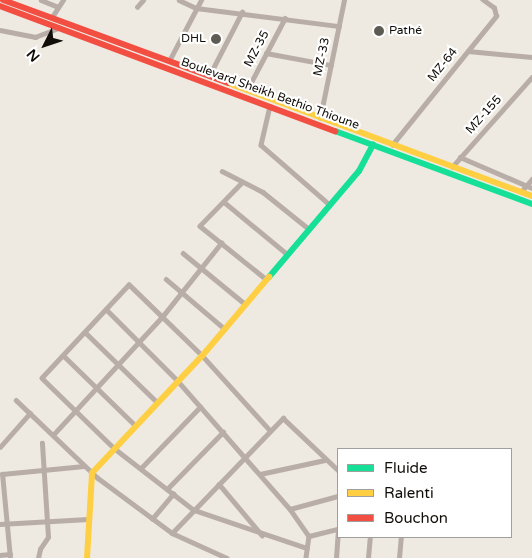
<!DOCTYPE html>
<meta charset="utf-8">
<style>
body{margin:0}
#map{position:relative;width:532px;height:558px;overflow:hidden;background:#eee9e1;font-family:"Varela Round",sans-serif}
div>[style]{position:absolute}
.street>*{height:4.5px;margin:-2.25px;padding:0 2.25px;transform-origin:2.25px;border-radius:2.25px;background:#b8aea7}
.fast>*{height:6px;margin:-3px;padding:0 3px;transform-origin:3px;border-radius:3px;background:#16e098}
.slow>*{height:6px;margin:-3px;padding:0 3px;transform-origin:3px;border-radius:3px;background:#ffcf43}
.jam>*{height:6px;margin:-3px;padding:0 3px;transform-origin:3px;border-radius:3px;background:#f24e42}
.dots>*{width:14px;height:14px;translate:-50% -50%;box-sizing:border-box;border:2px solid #fff;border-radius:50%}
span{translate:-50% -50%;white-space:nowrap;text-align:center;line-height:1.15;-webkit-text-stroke:4.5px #fff;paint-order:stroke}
.poi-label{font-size:12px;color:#110e09}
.left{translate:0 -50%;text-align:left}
.right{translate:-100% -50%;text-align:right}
.street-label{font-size:12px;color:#110e09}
.legend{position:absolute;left:337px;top:448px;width:175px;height:90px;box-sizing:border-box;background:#fff;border:1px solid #a09f9d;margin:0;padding:6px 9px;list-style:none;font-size:15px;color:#110e09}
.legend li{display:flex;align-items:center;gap:10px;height:25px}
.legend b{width:25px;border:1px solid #a09f9d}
.north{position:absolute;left:20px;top:20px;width:50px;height:50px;-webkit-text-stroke:4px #fff;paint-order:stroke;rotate:229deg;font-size:14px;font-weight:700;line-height:20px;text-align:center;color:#110e09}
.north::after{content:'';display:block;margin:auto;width:18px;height:22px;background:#110e09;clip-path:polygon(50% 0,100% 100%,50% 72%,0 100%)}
</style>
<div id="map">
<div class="street">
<i style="left:41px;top:0;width:18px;rotate:22deg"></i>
<i style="left:179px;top:0;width:19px;rotate:25deg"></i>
<i style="left:196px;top:8px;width:144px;rotate:7.2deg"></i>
<i style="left:137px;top:7px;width:9px;rotate:-49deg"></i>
<i style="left:52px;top:17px;width:20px;rotate:-57deg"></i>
<i style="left:0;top:30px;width:36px;rotate:11deg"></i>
<i style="left:35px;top:37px;width:26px;rotate:-21deg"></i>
<i style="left:468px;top:51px;width:64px;rotate:5.4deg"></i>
<i style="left:266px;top:53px;width:66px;rotate:10.5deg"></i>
<i style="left:169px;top:61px;width:69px;rotate:-62.3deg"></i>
<i style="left:209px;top:76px;width:72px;rotate:-62.7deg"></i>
<i style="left:247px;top:90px;width:81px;rotate:-62.2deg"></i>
<i style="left:270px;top:106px;width:40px;rotate:103deg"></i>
<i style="left:261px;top:145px;width:91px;rotate:41deg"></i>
<i style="left:320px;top:118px;width:120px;rotate:-78.5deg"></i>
<i style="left:392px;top:145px;width:166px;rotate:-51.1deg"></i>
<i style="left:496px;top:16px;width:8px;rotate:-104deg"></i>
<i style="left:494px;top:8px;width:14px;rotate:-144deg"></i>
<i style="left:460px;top:157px;width:78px;rotate:23.3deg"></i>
<i style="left:452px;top:167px;width:120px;rotate:-48.4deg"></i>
<i style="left:222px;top:171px;width:46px;rotate:27.1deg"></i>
<i style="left:263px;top:192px;width:59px;rotate:38.8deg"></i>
<i style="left:242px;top:183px;width:60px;rotate:134.3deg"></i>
<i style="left:200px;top:226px;width:85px;rotate:38.8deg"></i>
<i style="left:521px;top:192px;width:17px;rotate:-50deg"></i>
<i style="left:224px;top:202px;width:82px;rotate:39.5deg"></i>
<i style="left:183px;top:253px;width:80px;rotate:39.4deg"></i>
<i style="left:166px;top:279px;width:77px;rotate:40.3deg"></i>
<i style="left:106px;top:309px;width:100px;rotate:45deg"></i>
<i style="left:177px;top:380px;width:171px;rotate:48.8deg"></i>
<i style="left:290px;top:509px;width:33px;rotate:55deg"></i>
<i style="left:309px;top:536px;width:22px;rotate:98deg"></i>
<i style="left:85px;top:332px;width:100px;rotate:44.2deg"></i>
<i style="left:63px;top:355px;width:100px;rotate:44.2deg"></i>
<i style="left:16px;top:400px;width:113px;rotate:43.6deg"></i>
<i style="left:98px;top:478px;width:92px;rotate:36.6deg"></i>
<i style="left:172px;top:533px;width:60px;rotate:24.4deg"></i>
<i style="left:270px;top:431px;width:101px;rotate:-132.2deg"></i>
<i style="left:202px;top:356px;width:102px;rotate:-135.8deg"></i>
<i style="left:129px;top:285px;width:127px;rotate:133.1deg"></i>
<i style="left:42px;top:378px;width:100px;rotate:44.2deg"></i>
<i style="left:114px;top:448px;width:101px;rotate:37.8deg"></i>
<i style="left:194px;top:510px;width:119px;rotate:18.6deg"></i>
<i style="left:53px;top:435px;width:161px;rotate:-47.3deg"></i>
<i style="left:162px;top:317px;width:95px;rotate:-51.4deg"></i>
<i style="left:0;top:447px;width:45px;rotate:-48.6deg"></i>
<i style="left:141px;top:468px;width:85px;rotate:-46deg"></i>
<i style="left:260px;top:474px;width:66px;rotate:-12.2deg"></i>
<i style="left:219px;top:484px;width:67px;rotate:49.9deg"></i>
<i style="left:167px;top:489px;width:80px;rotate:-45.5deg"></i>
<i style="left:290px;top:509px;width:50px;rotate:-15.2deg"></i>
<i style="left:152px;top:519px;width:33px;rotate:-50deg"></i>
<i style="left:0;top:524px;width:88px;rotate:-3.3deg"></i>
<i style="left:172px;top:533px;width:160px;rotate:-46deg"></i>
<i style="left:283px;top:418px;width:76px;rotate:43.4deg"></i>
<i style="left:309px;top:536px;width:30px;rotate:-14deg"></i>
<i style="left:0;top:555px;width:10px;rotate:-6deg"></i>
<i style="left:10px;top:558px;width:84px;rotate:-95.4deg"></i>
<i style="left:2px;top:474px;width:82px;rotate:-5.6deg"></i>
<i style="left:38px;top:558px;width:9px;rotate:-77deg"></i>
<i style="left:40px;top:549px;width:14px;rotate:-56deg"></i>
<i style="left:48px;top:537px;width:94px;rotate:-93.7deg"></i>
<i style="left:336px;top:558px;width:29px;rotate:-86deg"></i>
<i style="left:368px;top:558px;width:21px;rotate:-85deg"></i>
<i style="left:399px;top:558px;width:21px;rotate:-85deg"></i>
</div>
<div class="fast">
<i style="left:335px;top:131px;width:210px;rotate:20.3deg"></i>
<i style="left:269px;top:277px;width:139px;rotate:-49.7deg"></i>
<i style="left:359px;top:171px;width:30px;rotate:-62deg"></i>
</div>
<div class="slow">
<i style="left:228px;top:83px;width:324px;rotate:20.4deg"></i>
<i style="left:87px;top:558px;width:85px;rotate:-86.6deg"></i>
<i style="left:92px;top:473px;width:161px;rotate:-46.8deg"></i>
<i style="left:202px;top:356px;width:104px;rotate:-49.7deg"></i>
</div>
<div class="jam">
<i style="left:3px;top:0;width:240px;rotate:20.2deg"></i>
<i style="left:0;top:6px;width:358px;rotate:20.5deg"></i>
</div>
<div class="dots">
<i style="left:379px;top:31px;background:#5e5b55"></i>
<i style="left:216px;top:39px;background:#5e5b55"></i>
</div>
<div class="poi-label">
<span class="left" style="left:389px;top:31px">Pathé</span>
<span class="right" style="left:206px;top:39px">DHL</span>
</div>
<div class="street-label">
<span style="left:257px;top:49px;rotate:-62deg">MZ-35</span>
<span style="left:322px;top:57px;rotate:-78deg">MZ-33</span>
<span style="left:443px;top:65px;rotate:-51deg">MZ-64</span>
<span style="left:270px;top:94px;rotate:20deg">Boulevard Sheikh Bethio Thioune</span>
<span style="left:484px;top:115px;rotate:-48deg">MZ-155</span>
</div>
<ul class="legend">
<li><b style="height:6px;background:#16e098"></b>Fluide</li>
<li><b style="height:6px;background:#ffcf43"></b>Ralenti</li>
<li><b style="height:6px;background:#f24e42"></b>Bouchon</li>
</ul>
<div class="north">N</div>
</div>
